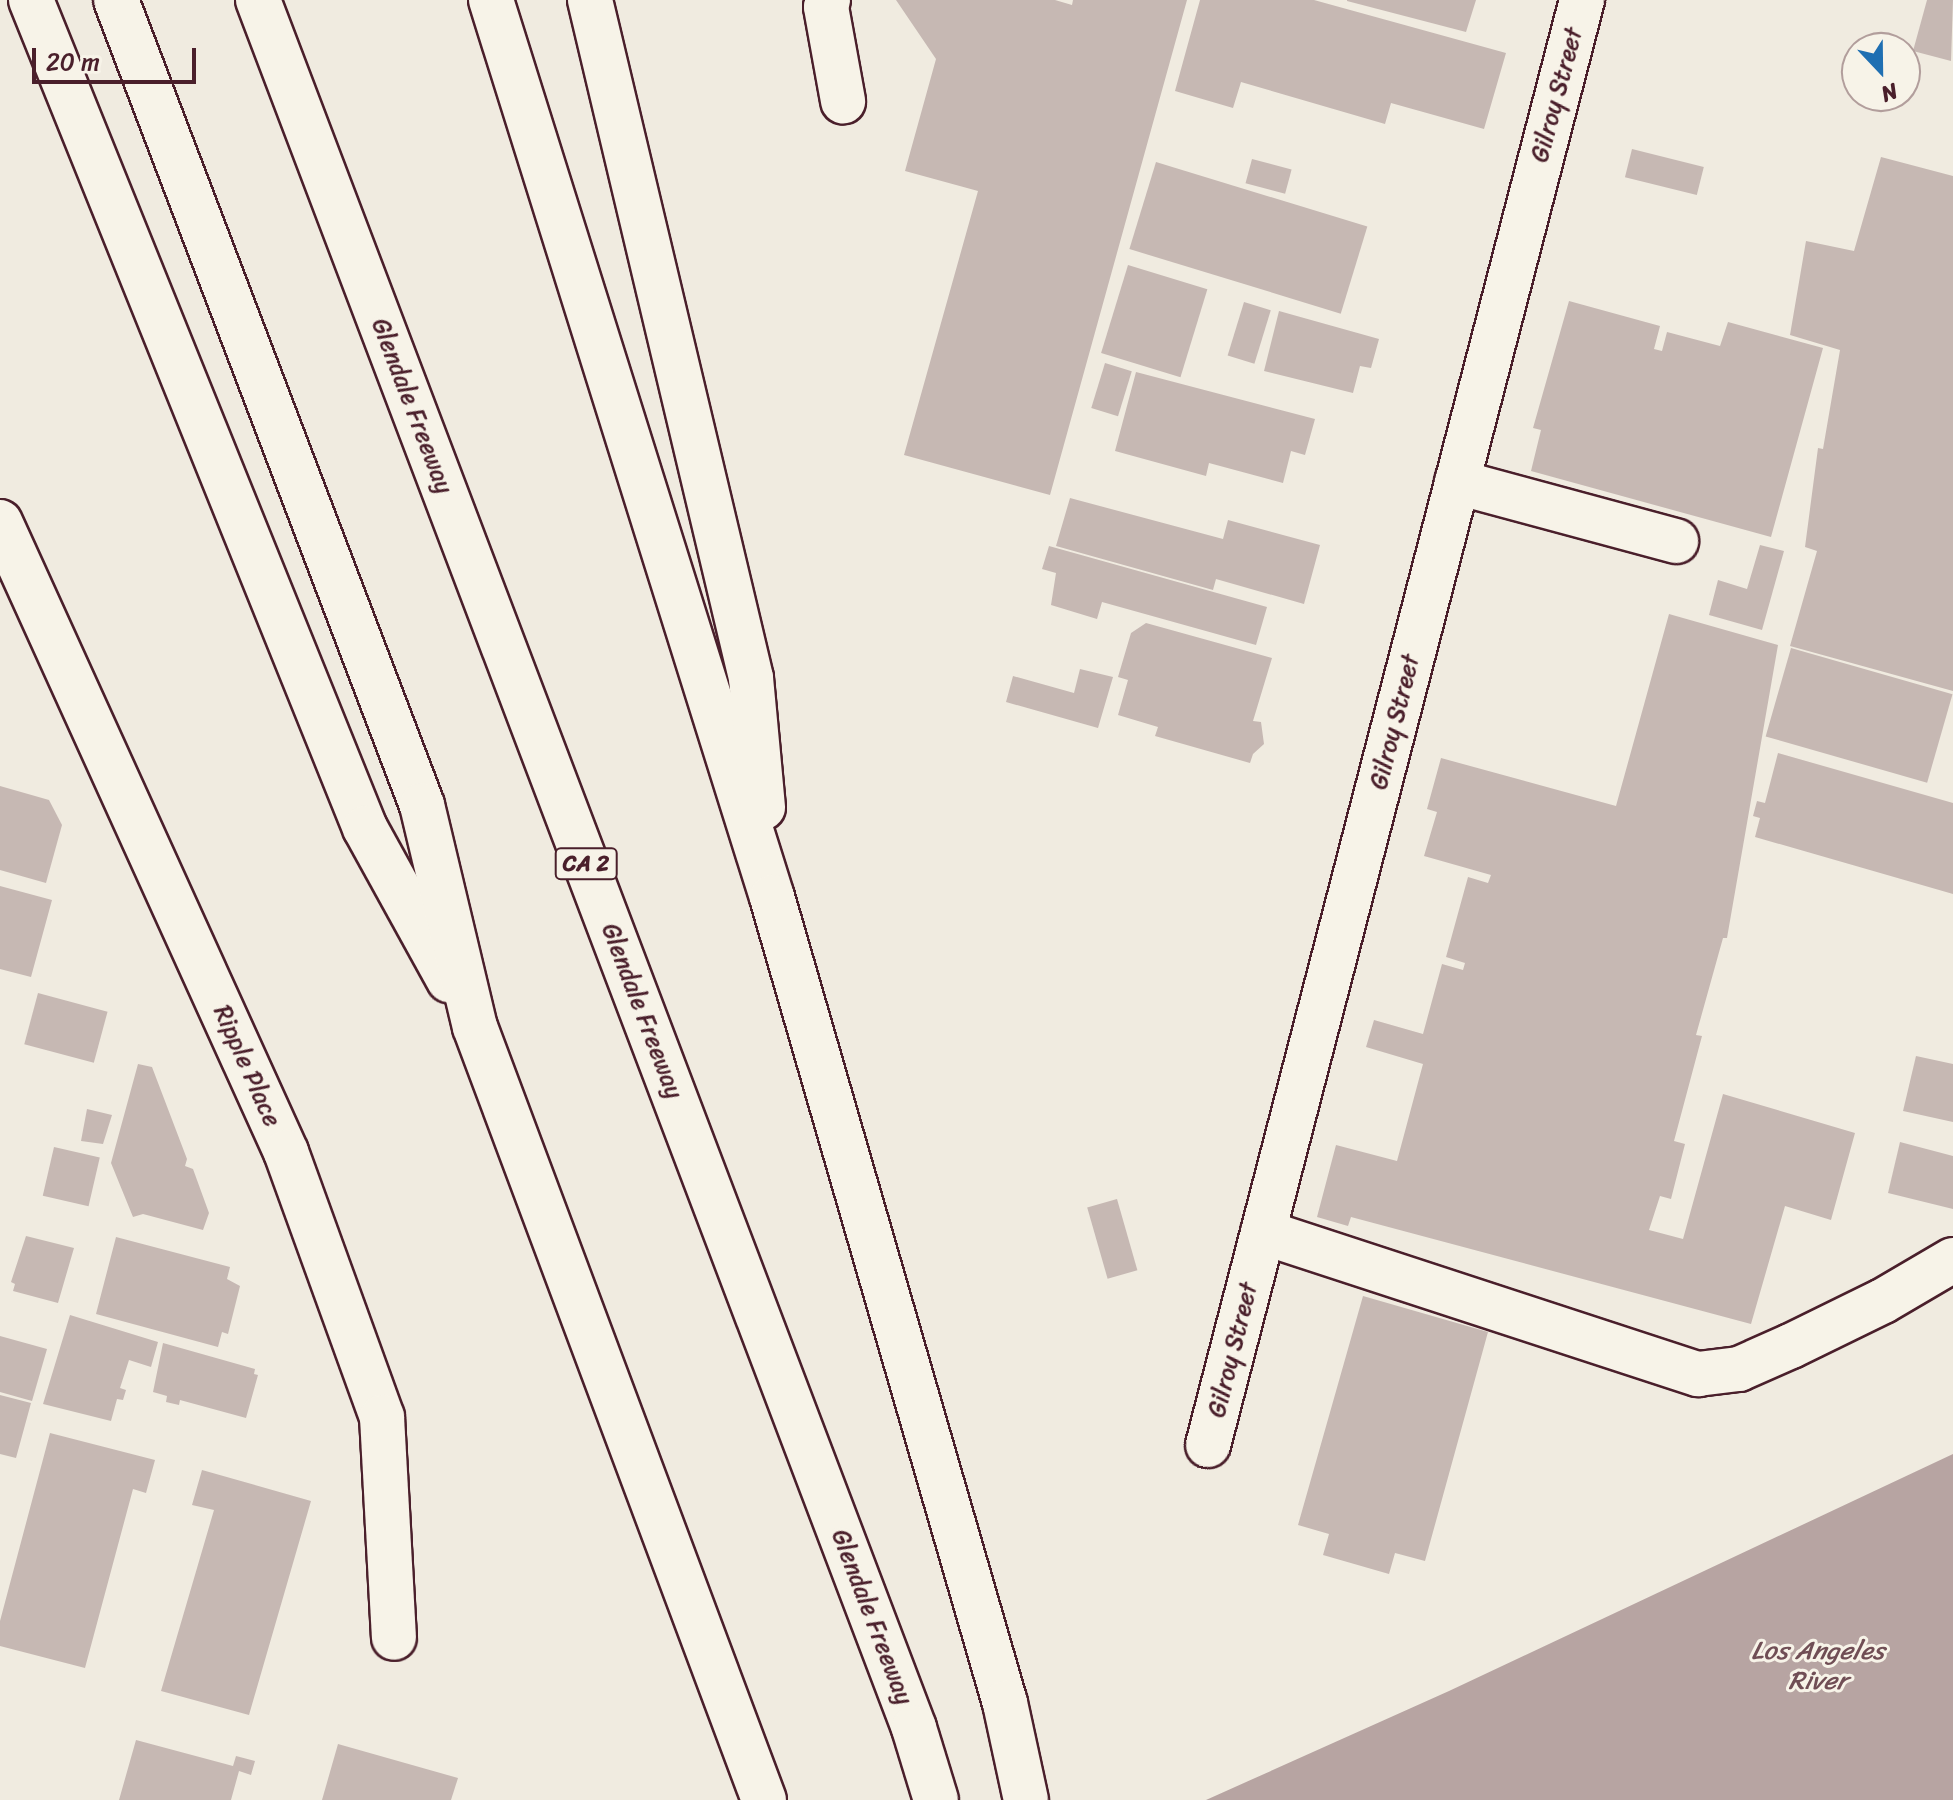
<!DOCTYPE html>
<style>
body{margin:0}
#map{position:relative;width:1953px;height:1800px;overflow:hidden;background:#f0ebe0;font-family:Sriracha,sans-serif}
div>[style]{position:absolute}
.water>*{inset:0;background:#b7a4a2}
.building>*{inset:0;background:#c6b8b3;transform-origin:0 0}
.roads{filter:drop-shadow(2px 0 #4a1f2b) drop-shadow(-2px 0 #4a1f2b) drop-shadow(0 2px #4a1f2b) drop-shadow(0 -2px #4a1f2b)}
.minor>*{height:44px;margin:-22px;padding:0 22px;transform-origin:22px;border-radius:22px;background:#f7f3e8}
.highway>*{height:44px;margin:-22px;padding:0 22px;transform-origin:22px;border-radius:22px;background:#f7f3e8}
span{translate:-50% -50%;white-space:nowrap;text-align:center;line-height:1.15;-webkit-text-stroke:6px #f7f3e8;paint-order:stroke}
.shield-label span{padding:2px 6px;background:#f7f3e8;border:2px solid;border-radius:6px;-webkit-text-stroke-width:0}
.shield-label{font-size:22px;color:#4a1f2b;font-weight:700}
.street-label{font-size:24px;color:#4a1f2b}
.water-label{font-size:26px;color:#704e55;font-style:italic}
.north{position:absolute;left:1841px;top:32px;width:80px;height:80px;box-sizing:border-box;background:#f7f3e8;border:2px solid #b29e9c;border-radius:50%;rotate:158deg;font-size:22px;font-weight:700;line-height:32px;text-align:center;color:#4a1f2b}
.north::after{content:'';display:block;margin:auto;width:28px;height:36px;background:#1f6fb2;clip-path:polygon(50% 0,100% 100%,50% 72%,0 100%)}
.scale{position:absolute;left:32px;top:48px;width:164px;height:36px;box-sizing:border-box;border:4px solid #4a1f2b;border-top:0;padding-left:10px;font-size:24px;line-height:28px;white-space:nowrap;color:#4a1f2b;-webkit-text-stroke:6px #f7f3e8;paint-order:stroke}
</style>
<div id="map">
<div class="water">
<i style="clip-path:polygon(1953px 1454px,1953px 1800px,1206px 1800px,1449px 1691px)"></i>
</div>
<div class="building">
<i style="clip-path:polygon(896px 0,1055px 0,1072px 5px,1073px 0,1187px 0,1050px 495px,904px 455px,978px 191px,905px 171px,936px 59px)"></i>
<i style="clip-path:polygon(1200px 0,1314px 0,1506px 53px,1484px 129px,1391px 103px,1385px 124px,1241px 82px,1233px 108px,1175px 91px)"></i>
<i style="clip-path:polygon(1476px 0,1466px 32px,1347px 1px,1347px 0)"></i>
<i style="clip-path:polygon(1927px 0,1953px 0,1951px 61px,1913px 51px)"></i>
<i style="left:1632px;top:149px;width:74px;height:29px;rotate:14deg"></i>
<i style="clip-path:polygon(1881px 157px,1953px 176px,1953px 691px,1790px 646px,1817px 551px,1805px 547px,1818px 448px,1823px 449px,1840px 350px,1790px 335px,1806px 241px,1854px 251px)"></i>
<i style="left:1252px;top:159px;width:41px;height:25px;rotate:15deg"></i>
<i style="left:1156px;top:162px;width:221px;height:91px;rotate:17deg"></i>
<i style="left:1128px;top:265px;width:83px;height:92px;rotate:17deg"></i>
<i style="clip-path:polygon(1569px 301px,1660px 326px,1654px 349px,1662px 351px,1667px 332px,1720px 346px,1728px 322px,1823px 348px,1771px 537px,1531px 471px,1541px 430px,1533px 428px)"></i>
<i style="left:1244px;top:302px;width:28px;height:56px;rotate:17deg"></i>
<i style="clip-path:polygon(1279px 311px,1379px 339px,1371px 368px,1360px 366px,1353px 393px,1264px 371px)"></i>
<i style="left:1105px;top:363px;width:28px;height:47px;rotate:17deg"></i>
<i style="clip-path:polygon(1136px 372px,1315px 419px,1305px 455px,1291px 451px,1283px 483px,1209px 463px,1206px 476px,1115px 451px)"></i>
<i style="clip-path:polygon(1070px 498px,1223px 539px,1228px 520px,1320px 545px,1304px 604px,1216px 579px,1213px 590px,1056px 546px)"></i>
<i style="clip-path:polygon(1760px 545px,1784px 551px,1762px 630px,1709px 615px,1718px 580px,1747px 589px)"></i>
<i style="clip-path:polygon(1049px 546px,1267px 607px,1256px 645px,1102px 602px,1097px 619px,1051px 605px,1056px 573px,1042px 569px)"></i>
<i style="clip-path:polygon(1669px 614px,1778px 645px,1727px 938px,1723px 938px,1696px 1035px,1702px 1036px,1674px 1141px,1685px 1144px,1671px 1199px,1660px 1196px,1649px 1230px,1683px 1239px,1723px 1094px,1855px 1133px,1831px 1220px,1785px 1206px,1751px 1324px,1351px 1217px,1348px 1226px,1317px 1217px,1336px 1145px,1397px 1161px,1423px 1064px,1366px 1047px,1374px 1020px,1423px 1034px,1442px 964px,1463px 970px,1465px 963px,1446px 957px,1468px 877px,1488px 883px,1491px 875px,1424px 856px,1437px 812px,1427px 809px,1441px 758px,1616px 806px)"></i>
<i style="clip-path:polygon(1146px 623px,1272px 658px,1253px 721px,1261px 722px,1264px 744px,1253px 754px,1250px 763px,1155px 736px,1158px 727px,1118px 715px,1128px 680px,1118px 677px,1131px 633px)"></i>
<i style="left:1791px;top:648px;width:168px;height:92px;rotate:16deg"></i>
<i style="clip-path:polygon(1080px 669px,1113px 677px,1098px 728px,1006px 702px,1013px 676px,1074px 693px)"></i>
<i style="clip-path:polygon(1778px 753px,1953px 803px,1953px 894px,1755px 837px,1760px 818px,1753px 816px,1757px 801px,1765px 803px)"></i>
<i style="clip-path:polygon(0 786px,49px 800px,62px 825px,46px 883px,0 870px)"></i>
<i style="clip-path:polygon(0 886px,52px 900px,31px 977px,0 969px)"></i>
<i style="left:38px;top:993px;width:72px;height:53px;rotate:15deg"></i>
<i style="clip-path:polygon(1916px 1056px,1953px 1064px,1953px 1122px,1903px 1111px)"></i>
<i style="clip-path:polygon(138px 1064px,152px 1067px,187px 1159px,185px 1166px,193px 1169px,209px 1213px,203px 1230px,143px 1214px,133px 1217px,111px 1163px)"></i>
<i style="clip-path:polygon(87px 1109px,112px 1115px,103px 1144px,81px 1141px)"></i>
<i style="clip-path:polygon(1900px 1142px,1953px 1156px,1953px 1209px,1888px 1193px)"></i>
<i style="left:54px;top:1147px;width:47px;height:50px;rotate:13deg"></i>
<i style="left:1117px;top:1199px;width:74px;height:31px;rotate:74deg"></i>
<i style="clip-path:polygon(26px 1236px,74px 1248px,58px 1303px,13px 1291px,15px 1284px,11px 1282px)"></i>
<i style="clip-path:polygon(116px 1237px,230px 1267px,227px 1279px,240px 1286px,228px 1334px,222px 1332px,218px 1347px,96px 1314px)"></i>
<i style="clip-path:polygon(1363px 1296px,1488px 1332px,1425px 1561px,1395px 1553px,1389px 1574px,1323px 1555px,1329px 1534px,1298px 1525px)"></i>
<i style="clip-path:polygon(70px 1315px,158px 1342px,151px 1367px,129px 1360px,120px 1388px,126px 1390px,123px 1400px,117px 1399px,111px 1421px,43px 1404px)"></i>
<i style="clip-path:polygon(0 1336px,47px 1349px,32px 1401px,0 1392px)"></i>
<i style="clip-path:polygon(163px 1343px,255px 1369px,254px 1374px,258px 1375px,246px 1418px,180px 1400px,179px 1405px,166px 1402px,167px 1396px,153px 1392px)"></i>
<i style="clip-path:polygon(0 1395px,31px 1403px,16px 1458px,0 1454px)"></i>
<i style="clip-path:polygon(50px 1433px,155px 1460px,146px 1493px,133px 1489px,85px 1668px,0 1646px,0 1621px)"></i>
<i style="clip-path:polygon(202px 1470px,311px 1501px,249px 1715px,161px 1691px,214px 1510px,192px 1505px)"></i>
<i style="clip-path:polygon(136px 1740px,233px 1766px,236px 1756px,255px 1761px,251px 1775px,239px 1771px,231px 1800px,119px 1800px)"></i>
<i style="clip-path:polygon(338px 1744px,458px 1778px,451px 1800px,322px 1800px)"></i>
</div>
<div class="roads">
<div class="minor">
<i style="left:828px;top:0;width:7px;rotate:106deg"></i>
<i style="left:826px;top:7px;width:96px;rotate:79.7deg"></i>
<i style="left:1457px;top:482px;width:227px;rotate:15.1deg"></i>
<i style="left:0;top:522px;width:692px;rotate:65.58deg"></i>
<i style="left:286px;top:1152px;width:282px;rotate:70.1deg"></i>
<i style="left:382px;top:1417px;width:221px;rotate:86.9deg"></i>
<i style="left:1263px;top:1232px;width:458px;rotate:18.1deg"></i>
<i style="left:1698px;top:1374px;width:41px;rotate:-7deg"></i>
<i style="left:1739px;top:1369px;width:57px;rotate:-23.9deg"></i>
<i style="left:1791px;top:1346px;width:102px;rotate:-26.1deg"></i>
<i style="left:1883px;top:1301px;width:81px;rotate:-30.4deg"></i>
<i style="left:1208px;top:1445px;width:1493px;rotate:-75.49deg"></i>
</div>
<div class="highway">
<i style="left:31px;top:0;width:893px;rotate:68.03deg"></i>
<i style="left:365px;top:828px;width:174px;rotate:61.1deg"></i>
<i style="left:116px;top:0;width:861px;rotate:69.19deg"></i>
<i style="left:422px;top:805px;width:228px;rotate:76.6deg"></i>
<i style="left:475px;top:1027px;width:825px;rotate:69.5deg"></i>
<i style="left:258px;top:0;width:1848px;rotate:69.21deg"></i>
<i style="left:914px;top:1728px;width:75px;rotate:73deg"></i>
<i style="left:491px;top:0;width:940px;rotate:72.61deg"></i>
<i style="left:772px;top:897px;width:839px;rotate:73.88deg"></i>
<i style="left:1005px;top:1703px;width:99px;rotate:77.8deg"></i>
<i style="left:590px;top:0;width:697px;rotate:76.64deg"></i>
<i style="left:751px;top:678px;width:130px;rotate:84.7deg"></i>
</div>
</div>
<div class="shield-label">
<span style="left:586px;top:864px">CA 2</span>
</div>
<div class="street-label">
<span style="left:1557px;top:95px;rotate:-75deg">Gilroy Street</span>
<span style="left:412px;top:406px;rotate:69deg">Glendale Freeway</span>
<span style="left:1395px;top:722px;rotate:-76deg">Gilroy Street</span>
<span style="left:642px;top:1011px;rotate:69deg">Glendale Freeway</span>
<span style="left:247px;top:1066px;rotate:66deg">Ripple Place</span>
<span style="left:1233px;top:1350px;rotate:-76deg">Gilroy Street</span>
<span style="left:872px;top:1617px;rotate:69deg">Glendale Freeway</span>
</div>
<div class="water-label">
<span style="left:1818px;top:1666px">Los Angeles<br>River</span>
</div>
<div class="north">N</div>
<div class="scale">20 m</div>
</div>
